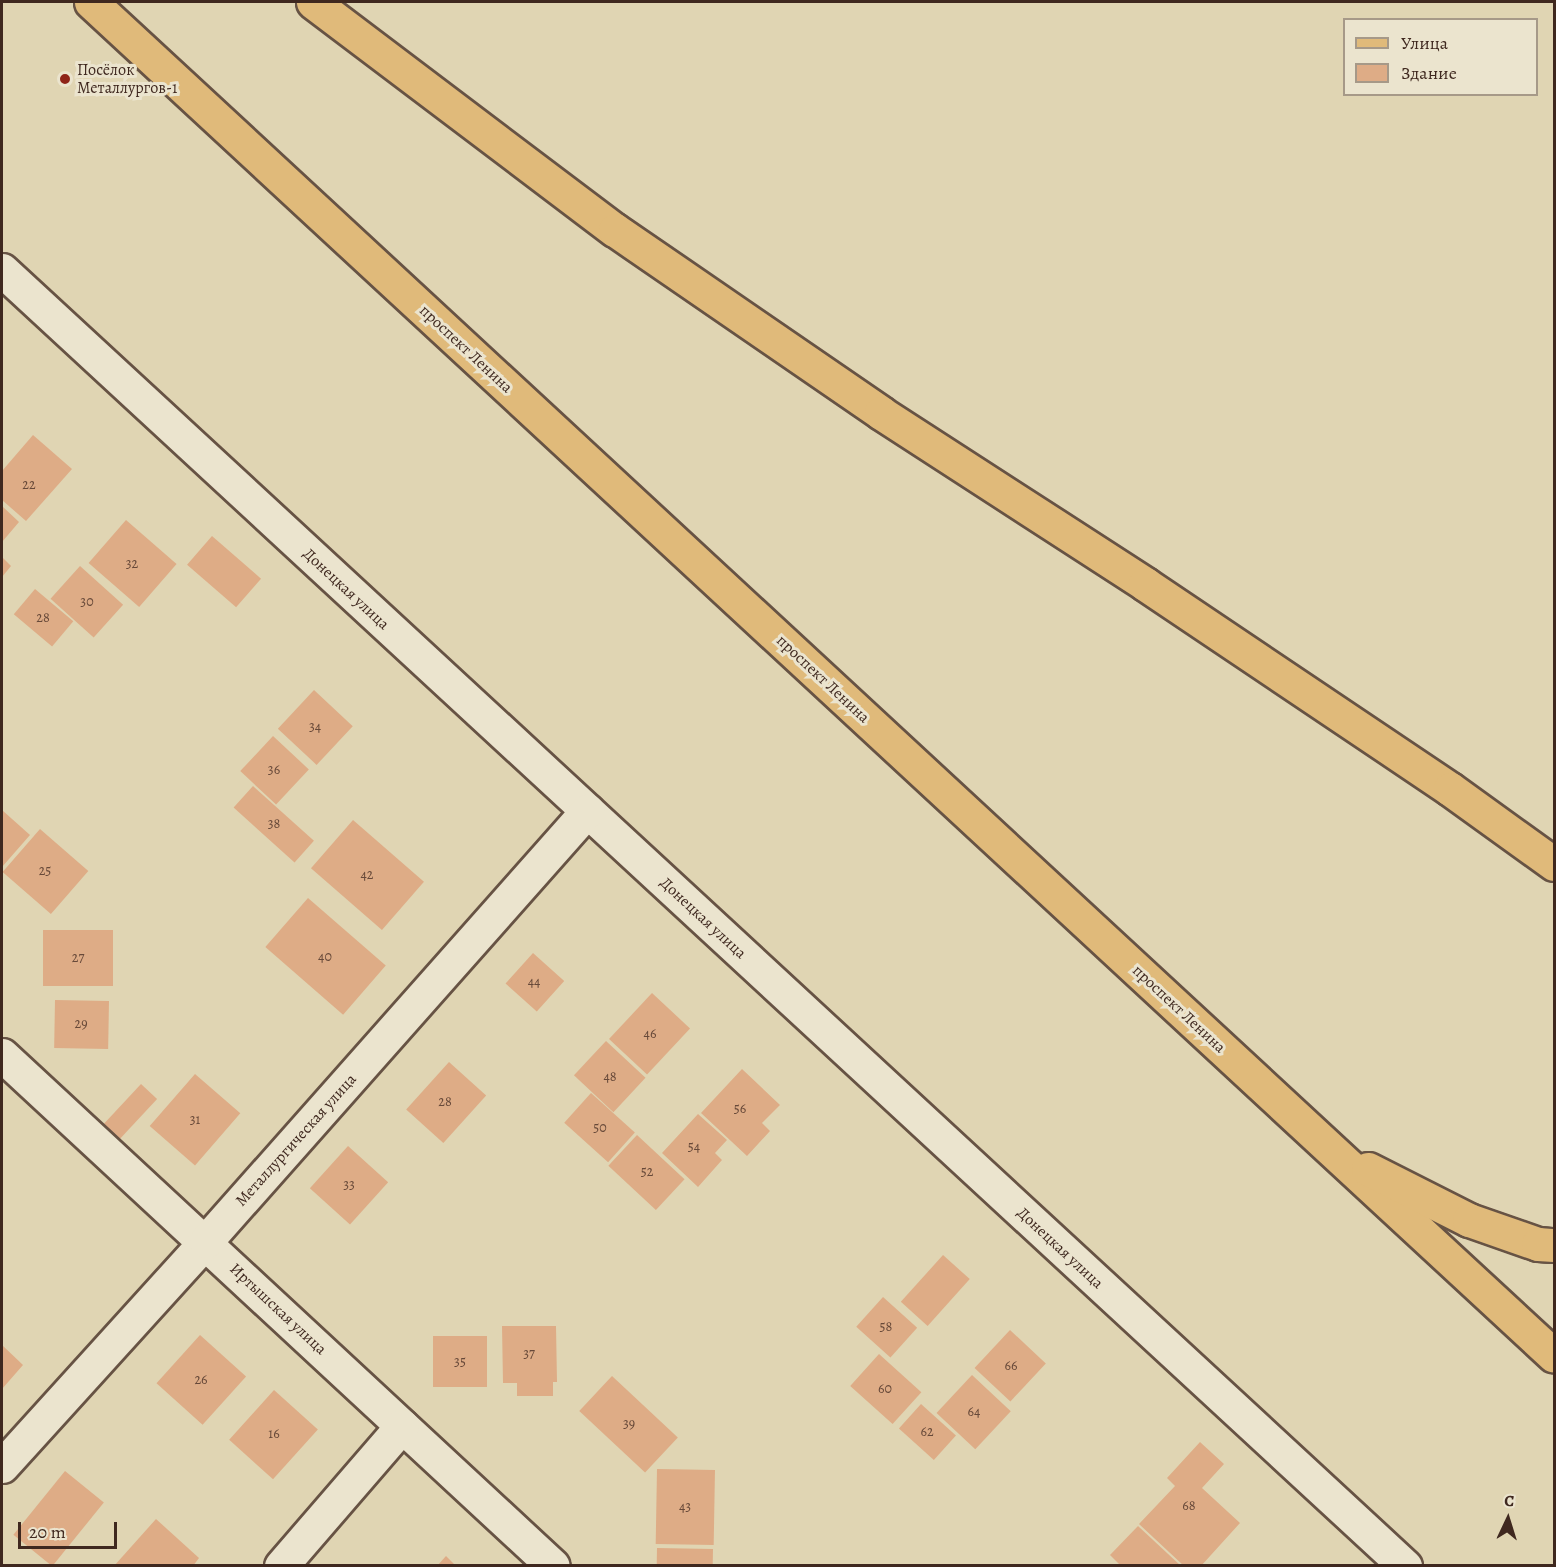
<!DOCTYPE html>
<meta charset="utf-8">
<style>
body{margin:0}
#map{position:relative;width:1556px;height:1567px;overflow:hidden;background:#e0d5b3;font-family:Alegreya,serif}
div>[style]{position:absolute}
.building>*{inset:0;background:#deac86;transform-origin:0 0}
.roads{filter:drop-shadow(2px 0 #675344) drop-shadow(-2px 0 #675344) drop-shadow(0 2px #675344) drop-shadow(0 -2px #675344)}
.minor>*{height:33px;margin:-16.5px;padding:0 16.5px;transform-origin:16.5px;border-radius:16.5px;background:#ebe4ce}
.major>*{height:33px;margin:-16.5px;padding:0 16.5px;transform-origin:16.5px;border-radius:16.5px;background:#e0ba7a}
.dots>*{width:16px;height:16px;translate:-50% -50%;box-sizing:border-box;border:3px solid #ebe4ce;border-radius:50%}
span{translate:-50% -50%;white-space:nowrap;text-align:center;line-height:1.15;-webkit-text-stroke:6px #ebe4ce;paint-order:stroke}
.number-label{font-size:14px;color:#674939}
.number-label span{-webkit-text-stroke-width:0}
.poi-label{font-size:16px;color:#3f281f}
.left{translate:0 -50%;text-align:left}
.street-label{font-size:16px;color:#3f281f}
.frame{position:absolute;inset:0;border:3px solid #3f281f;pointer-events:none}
.legend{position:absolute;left:1343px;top:18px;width:195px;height:78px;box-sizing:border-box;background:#ebe4ce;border:2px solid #a69988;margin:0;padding:8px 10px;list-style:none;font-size:18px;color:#3f281f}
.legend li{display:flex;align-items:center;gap:12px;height:30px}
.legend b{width:30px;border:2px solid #a69988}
.north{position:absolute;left:1478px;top:1489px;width:60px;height:60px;-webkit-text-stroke:4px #ebe4ce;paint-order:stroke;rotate:4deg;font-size:16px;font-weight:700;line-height:24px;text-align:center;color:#3f281f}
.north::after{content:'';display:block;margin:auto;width:21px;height:27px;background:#3f281f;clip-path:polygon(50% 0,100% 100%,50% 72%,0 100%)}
.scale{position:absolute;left:18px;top:1522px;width:99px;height:27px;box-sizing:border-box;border:3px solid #3f281f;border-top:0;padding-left:8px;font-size:18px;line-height:21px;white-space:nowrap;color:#3f281f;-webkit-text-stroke:4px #ebe4ce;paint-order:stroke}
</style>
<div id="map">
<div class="building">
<i style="clip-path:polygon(33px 435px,72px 469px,26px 521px,2px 500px,2px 471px)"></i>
<i style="clip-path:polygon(2px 506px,19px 522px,2px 542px)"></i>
<i style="left:126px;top:520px;width:67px;height:57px;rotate:41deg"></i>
<i style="left:212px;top:536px;width:65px;height:38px;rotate:41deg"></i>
<i style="clip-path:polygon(2px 557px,11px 566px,2px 577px)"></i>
<i style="left:80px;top:566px;width:58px;height:44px;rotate:42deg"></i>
<i style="left:35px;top:589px;width:50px;height:33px;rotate:40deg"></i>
<i style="left:314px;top:690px;width:53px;height:53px;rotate:43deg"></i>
<i style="left:273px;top:736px;width:49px;height:48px;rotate:43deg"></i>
<i style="left:253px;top:786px;width:82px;height:29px;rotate:42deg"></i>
<i style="clip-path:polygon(2px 810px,30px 835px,2px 867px)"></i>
<i style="left:353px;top:820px;width:94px;height:64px;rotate:41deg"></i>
<i style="left:40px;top:829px;width:64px;height:57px;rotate:41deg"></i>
<i style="left:308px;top:898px;width:103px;height:65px;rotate:41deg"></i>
<i style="left:43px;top:930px;width:70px;height:56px"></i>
<i style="left:533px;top:953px;width:42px;height:41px;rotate:42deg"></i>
<i style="left:652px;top:993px;width:52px;height:63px;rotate:43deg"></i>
<i style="left:55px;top:1000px;width:54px;height:48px;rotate:1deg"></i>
<i style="left:606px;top:1041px;width:54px;height:47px;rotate:43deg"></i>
<i style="left:449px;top:1062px;width:50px;height:64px;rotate:42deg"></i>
<i style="clip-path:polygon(742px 1069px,780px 1105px,762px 1123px,770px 1131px,747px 1156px,701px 1113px)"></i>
<i style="left:195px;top:1074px;width:60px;height:69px;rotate:41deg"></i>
<i style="left:141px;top:1084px;width:22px;height:56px;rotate:43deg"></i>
<i style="left:591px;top:1093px;width:59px;height:40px;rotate:42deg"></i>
<i style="clip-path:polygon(698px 1114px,727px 1140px,715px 1153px,722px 1160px,698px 1187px,662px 1153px)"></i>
<i style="left:637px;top:1135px;width:65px;height:42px;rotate:43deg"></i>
<i style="left:348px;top:1146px;width:54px;height:57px;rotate:42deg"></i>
<i style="left:943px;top:1255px;width:36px;height:63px;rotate:42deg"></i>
<i style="left:883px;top:1297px;width:46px;height:40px;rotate:42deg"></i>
<i style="clip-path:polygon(502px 1326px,556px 1326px,557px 1382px,553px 1382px,553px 1396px,517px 1396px,517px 1383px,503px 1383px)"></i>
<i style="left:1010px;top:1330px;width:49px;height:52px;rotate:43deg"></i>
<i style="left:200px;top:1335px;width:62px;height:65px;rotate:42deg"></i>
<i style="left:487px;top:1336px;width:51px;height:54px;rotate:90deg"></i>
<i style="clip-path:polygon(2px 1345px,23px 1365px,2px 1389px)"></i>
<i style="left:879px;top:1354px;width:57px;height:43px;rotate:42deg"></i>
<i style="left:972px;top:1375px;width:53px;height:52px;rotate:43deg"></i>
<i style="left:612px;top:1376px;width:90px;height:48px;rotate:43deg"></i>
<i style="left:274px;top:1390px;width:59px;height:67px;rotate:42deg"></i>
<i style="left:921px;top:1404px;width:47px;height:33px;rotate:42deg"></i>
<i style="clip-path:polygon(1200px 1442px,1224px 1464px,1202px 1488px,1240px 1523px,1201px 1566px,1184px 1566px,1139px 1524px,1175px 1486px,1167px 1478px)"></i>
<i style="left:657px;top:1469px;width:58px;height:75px;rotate:1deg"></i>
<i style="left:65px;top:1471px;width:50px;height:82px;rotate:39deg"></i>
<i style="clip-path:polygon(156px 1519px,199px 1558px,193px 1566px,114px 1566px)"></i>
<i style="clip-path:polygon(1138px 1526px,1181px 1566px,1121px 1566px,1110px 1555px)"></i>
<i style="left:657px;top:1548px;width:56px;height:18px;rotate:1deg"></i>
<i style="clip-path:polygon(446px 1556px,456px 1566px,437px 1566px)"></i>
</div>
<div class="roads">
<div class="minor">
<i style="left:2px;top:270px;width:1910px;rotate:42.73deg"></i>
<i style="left:2px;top:1055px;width:751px;rotate:42.84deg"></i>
<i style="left:2px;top:1466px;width:304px;rotate:-47.8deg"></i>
<i style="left:206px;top:1241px;width:575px;rotate:-48.46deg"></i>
<i style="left:281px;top:1566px;width:185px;rotate:-49.2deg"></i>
</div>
<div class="major">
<i style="left:91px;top:2px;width:1993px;rotate:42.78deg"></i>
<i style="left:313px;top:2px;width:378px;rotate:37.1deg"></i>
<i style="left:615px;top:230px;width:323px;rotate:34.5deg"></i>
<i style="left:881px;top:413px;width:315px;rotate:32.9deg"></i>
<i style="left:1145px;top:584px;width:367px;rotate:33.9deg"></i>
<i style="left:1450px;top:789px;width:128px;rotate:35.8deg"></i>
<i style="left:1368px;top:1169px;width:113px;rotate:26.8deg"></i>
<i style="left:1469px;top:1220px;width:73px;rotate:19.2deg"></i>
<i style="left:1538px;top:1244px;width:16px;rotate:4deg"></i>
</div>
</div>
<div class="dots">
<i style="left:65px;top:79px;background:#8f2418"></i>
</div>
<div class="number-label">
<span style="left:29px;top:485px">22</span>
<span style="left:132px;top:564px">32</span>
<span style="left:87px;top:602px">30</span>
<span style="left:43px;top:618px">28</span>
<span style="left:315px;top:727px">34</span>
<span style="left:274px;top:770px">36</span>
<span style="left:274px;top:824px">38</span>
<span style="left:45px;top:871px">25</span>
<span style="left:367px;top:875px">42</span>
<span style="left:325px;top:957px">40</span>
<span style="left:78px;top:958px">27</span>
<span style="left:534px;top:982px">44</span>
<span style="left:81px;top:1024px">29</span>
<span style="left:650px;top:1034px">46</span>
<span style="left:610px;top:1077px">48</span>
<span style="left:445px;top:1102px">28</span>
<span style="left:740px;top:1109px">56</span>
<span style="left:195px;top:1120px">31</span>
<span style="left:600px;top:1128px">50</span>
<span style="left:694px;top:1147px">54</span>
<span style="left:647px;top:1172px">52</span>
<span style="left:349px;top:1185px">33</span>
<span style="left:886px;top:1327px">58</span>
<span style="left:529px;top:1354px">37</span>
<span style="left:460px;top:1362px">35</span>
<span style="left:1011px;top:1366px">66</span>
<span style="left:201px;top:1380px">26</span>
<span style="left:885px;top:1389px">60</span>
<span style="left:974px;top:1412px">64</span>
<span style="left:629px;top:1424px">39</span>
<span style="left:927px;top:1432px">62</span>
<span style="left:274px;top:1434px">16</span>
<span style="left:1189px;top:1506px">68</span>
<span style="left:685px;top:1507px">43</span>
</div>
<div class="poi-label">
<span class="left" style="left:77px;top:79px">Посёлок<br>Металлургов-1</span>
</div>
<div class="street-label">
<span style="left:466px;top:349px;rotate:43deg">проспект Ленина</span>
<span style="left:346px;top:589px;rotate:43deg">Донецкая улица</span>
<span style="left:823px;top:679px;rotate:43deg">проспект Ленина</span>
<span style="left:703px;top:918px;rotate:43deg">Донецкая улица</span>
<span style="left:1179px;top:1009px;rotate:43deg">проспект Ленина</span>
<span style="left:296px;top:1140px;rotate:-48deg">Металлургическая улица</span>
<span style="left:1060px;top:1248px;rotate:43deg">Донецкая улица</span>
<span style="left:278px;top:1309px;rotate:43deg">Иртышская улица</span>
</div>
<div class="frame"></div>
<ul class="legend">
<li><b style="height:8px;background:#e0ba7a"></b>Улица</li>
<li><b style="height:16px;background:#deac86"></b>Здание</li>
</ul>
<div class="north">С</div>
<div class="scale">20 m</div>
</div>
